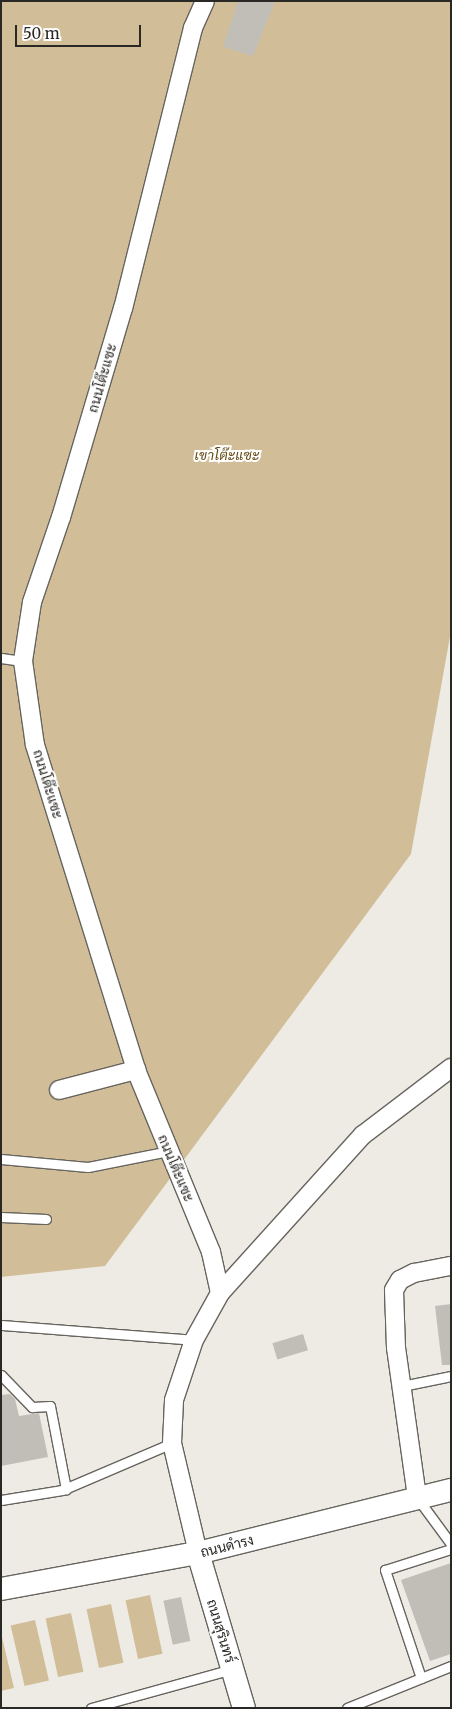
<!DOCTYPE html>
<meta charset="utf-8">
<style>
body{margin:0}
#map{position:relative;width:452px;height:1709px;overflow:hidden;background:#eeebe5;font-family:Merriweather,Sarabun,serif}
div>[style]{position:absolute}
.green>*{inset:0;background:#d1be99;transform-origin:0 0}
.building>*{inset:0;background:#c1beb8;transform-origin:0 0}
.roads{filter:drop-shadow(1px 0 #67645e) drop-shadow(-1px 0 #67645e) drop-shadow(0 1px #67645e) drop-shadow(0 -1px #67645e)}
.service>*{height:9px;margin:-4.5px;padding:0 4.5px;transform-origin:4.5px;border-radius:4.5px;background:#fff}
.minor>*{height:18px;margin:-9px;padding:0 9px;transform-origin:9px;border-radius:9px;background:#fff}
.tertiary>*{height:22px;margin:-11px;padding:0 11px;transform-origin:11px;border-radius:11px;background:#fff}
span{translate:-50% -50%;white-space:nowrap;text-align:center;line-height:1.15;-webkit-text-stroke:4px #fff;paint-order:stroke}
.street-label{font-size:14px;color:#292825}
.park-label{font-size:14px;color:#664d15;font-style:italic}
.frame{position:absolute;inset:0;border:2px solid #292825;pointer-events:none}
.scale{position:absolute;left:15px;top:25px;width:126px;height:22px;box-sizing:border-box;border:2px solid #292825;border-top:0;padding-left:6px;font-size:15px;line-height:18px;white-space:nowrap;color:#292825;-webkit-text-stroke:4px #fff;paint-order:stroke}
</style>
<div id="map">
<div class="green">
<i style="clip-path:polygon(1px 1px,451px 1px,451px 631px,411px 854px,105px 1266px,1px 1277px)"></i>
<i style="left:150px;top:1595px;width:60px;height:25px;rotate:78deg"></i>
<i style="left:111px;top:1604px;width:60px;height:25px;rotate:78deg"></i>
<i style="left:71px;top:1613px;width:60px;height:26px;rotate:78deg"></i>
<i style="left:35px;top:1620px;width:62px;height:25px;rotate:77deg"></i>
<i style="clip-path:polygon(1px 1633px,14px 1688px,1px 1691px)"></i>
</div>
<div class="building">
<i style="clip-path:polygon(238px 1px,275px 1px,253px 56px,223px 47px)"></i>
<i style="clip-path:polygon(451px 1304px,451px 1365px,442px 1365px,435px 1306px)"></i>
<i style="left:303px;top:1334px;width:17px;height:32px;rotate:73deg"></i>
<i style="clip-path:polygon(10px 1394px,15px 1399px,19px 1416px,39px 1413px,48px 1457px,1px 1466px,1px 1395px)"></i>
<i style="clip-path:polygon(451px 1563px,451px 1654px,430px 1661px,401px 1580px)"></i>
<i style="left:181px;top:1597px;width:45px;height:18px;rotate:78deg"></i>
</div>
<div class="roads">
<div class="service">
<i style="left:1px;top:658px;width:22px;rotate:8deg"></i>
<i style="left:1px;top:1159px;width:87px;rotate:5.3deg"></i>
<i style="left:88px;top:1167px;width:83px;rotate:-11.2deg"></i>
<i style="left:1px;top:1217px;width:45px;rotate:2.5deg"></i>
<i style="left:1px;top:1325px;width:194px;rotate:4.4deg"></i>
<i style="left:1px;top:1375px;width:45px;rotate:45.9deg"></i>
<i style="left:32px;top:1407px;width:18px;rotate:-3deg"></i>
<i style="left:50px;top:1406px;width:85px;rotate:79.1deg"></i>
<i style="left:402px;top:1386px;width:50px;rotate:-11.5deg"></i>
<i style="left:418px;top:1499px;width:56px;rotate:53.7deg"></i>
<i style="left:1px;top:1500px;width:62px;rotate:-9.3deg"></i>
<i style="left:62px;top:1490px;width:120px;rotate:-23.1deg"></i>
<i style="left:421px;top:1678px;width:114px;rotate:-108.4deg"></i>
<i style="left:385px;top:1570px;width:69px;rotate:-17.7deg"></i>
<i style="left:91px;top:1708px;width:147px;rotate:-15.4deg"></i>
<i style="left:347px;top:1708px;width:112px;rotate:-22deg"></i>
</div>
<div class="minor">
<i style="left:205px;top:1px;width:30px;rotate:114deg"></i>
<i style="left:193px;top:28px;width:289px;rotate:104deg"></i>
<i style="left:123px;top:308px;width:218px;rotate:106.5deg"></i>
<i style="left:61px;top:517px;width:90px;rotate:108.8deg"></i>
<i style="left:32px;top:602px;width:60px;rotate:98.7deg"></i>
<i style="left:23px;top:661px;width:85px;rotate:81.9deg"></i>
<i style="left:35px;top:745px;width:340px;rotate:72.7deg"></i>
<i style="left:136px;top:1070px;width:197px;rotate:67.6deg"></i>
<i style="left:211px;top:1252px;width:42px;rotate:77.6deg"></i>
<i style="left:59px;top:1090px;width:80px;rotate:-14.6deg"></i>
<i style="left:417px;top:1497px;width:150px;rotate:-98deg"></i>
<i style="left:396px;top:1348px;width:58px;rotate:-92deg"></i>
<i style="left:394px;top:1290px;width:12px;rotate:-59deg"></i>
<i style="left:400px;top:1280px;width:16px;rotate:-27deg"></i>
<i style="left:414px;top:1273px;width:38px;rotate:-11deg"></i>
<i style="left:198px;top:1553px;width:113px;rotate:-103.3deg"></i>
<i style="left:172px;top:1443px;width:43px;rotate:-87.3deg"></i>
<i style="left:174px;top:1400px;width:63px;rotate:-71.6deg"></i>
<i style="left:194px;top:1340px;width:54px;rotate:-61deg"></i>
<i style="left:220px;top:1293px;width:213px;rotate:-47.9deg"></i>
<i style="left:363px;top:1135px;width:111px;rotate:-37.3deg"></i>
</div>
<div class="tertiary">
<i style="left:198px;top:1553px;width:162px;rotate:73.5deg"></i>
<i style="left:1px;top:1589px;width:200px;rotate:-10.4deg"></i>
<i style="left:198px;top:1553px;width:261px;rotate:-14deg"></i>
</div>
</div>
<div class="street-label">
<span style="left:102px;top:378px;rotate:-74deg">ถนนโต๊ะแซะ</span>
<span style="left:48px;top:784px;rotate:73deg">ถนนโต๊ะแซะ</span>
<span style="left:176px;top:1168px;rotate:67deg">ถนนโต๊ะแซะ</span>
<span style="left:227px;top:1546px;rotate:-14deg">ถนนดำรง</span>
<span style="left:221px;top:1631px;rotate:73deg">ถนนสุรินทร์</span>
</div>
<div class="park-label">
<span style="left:227px;top:455px">เขาโต๊ะแซะ</span>
</div>
<div class="frame"></div>
<div class="scale">50 m</div>
</div>
